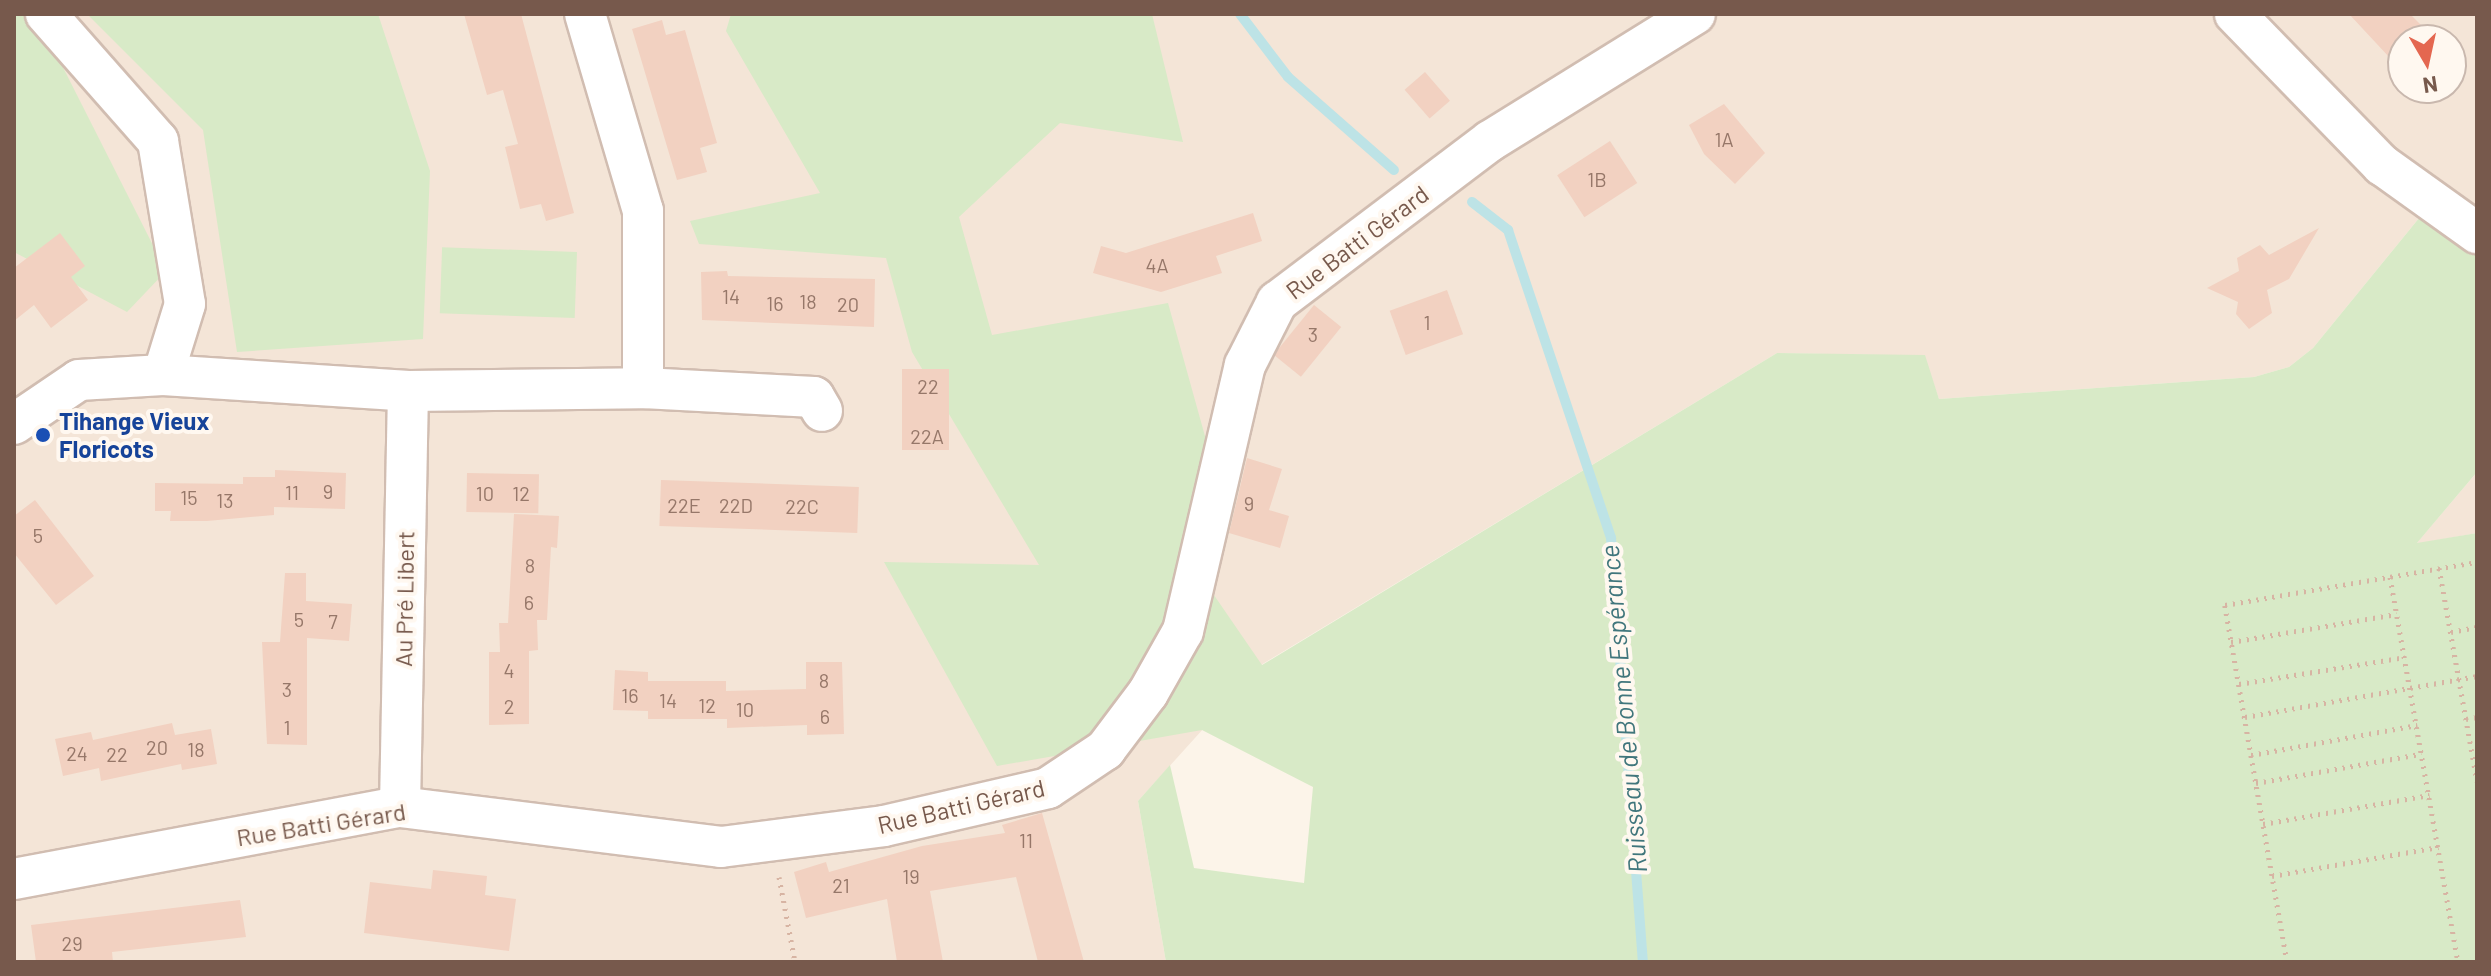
<!DOCTYPE html>
<meta charset="utf-8">
<style>
body{margin:0}
#map{position:relative;width:2491px;height:976px;overflow:hidden;background:#fcf4e9;font-family:Barlow,sans-serif}
div>[style]{position:absolute}
.residential>*{inset:0;background:#f4e5d7}
.green>*{inset:0;background:#d8eac7;transform-origin:0 0}
.stream>*{height:10px;margin:-5px;padding:0 5px;transform-origin:5px;border-radius:5px;background:#bde3e6}
.building>*{inset:0;background:#f2d1c1;transform-origin:0 0}
.path>*{height:5px;margin-top:-2.5px;transform-origin:0;background:repeating-linear-gradient(90deg,#d7b4a3 0 2px,transparent 0 8px)}
.roads{filter:drop-shadow(2px 0 #d1bdb1) drop-shadow(-2px 0 #d1bdb1) drop-shadow(0 2px #d1bdb1) drop-shadow(0 -2px #d1bdb1)}
.minor>*{height:40px;margin:-20px;padding:0 20px;transform-origin:20px;border-radius:20px;background:#fff}
.dots>*{width:22px;height:22px;translate:-50% -50%;box-sizing:border-box;border:4px solid #fff8f0;border-radius:50%}
span{translate:-50% -50%;white-space:nowrap;text-align:center;line-height:1.15;-webkit-text-stroke:8px #fff8f0;paint-order:stroke}
.number-label{font-size:20px;color:#967769}
.number-label span{-webkit-text-stroke-width:0}
.street-label{font-size:24px;color:#77594c}
.transit-label{font-size:24px;color:#164399;font-weight:700}
.left{translate:0 -50%;text-align:left}
.water-label{font-size:26px;color:#40767c;font-style:italic}
.frame{position:absolute;inset:0;border:16px solid #77594c;pointer-events:none}
.north{position:absolute;left:2387px;top:24px;width:80px;height:80px;box-sizing:border-box;background:#fff8f0;border:2px solid #c9b8ae;border-radius:50%;rotate:171deg;font-size:22px;font-weight:700;line-height:32px;text-align:center;color:#77594c}
.north::after{content:'';display:block;margin:auto;width:28px;height:36px;background:#e46750;clip-path:polygon(50% 0,100% 100%,50% 72%,0 100%)}
</style>
<div id="map">
<div class="residential">
<i style="clip-path:polygon(evenodd,14px 14px,2477px 14px,2477px 233px,2433px 201px,2313px 348px,2289px 367px,2254px 377px,1939px 399px,1924px 356px,1777px 353px,1261px 665px,1138px 801px,1166px 962px,14px 962px,14px 14px,2403px 40px,2451px 40px,2451px 88px,2403px 88px,2403px 40px)"></i>
<i style="clip-path:polygon(2477px 472px,2477px 533px,2416px 544px)"></i>
</div>
<div class="green">
<i style="clip-path:polygon(14px 14px,36px 14px,166px 271px,127px 312px,14px 252px)"></i>
<i style="clip-path:polygon(87px 14px,378px 14px,430px 171px,423px 339px,237px 352px,203px 130px)"></i>
<i style="clip-path:polygon(731px 14px,1152px 14px,1183px 142px,1060px 123px,959px 217px,992px 335px,1168px 303px,1208px 447px,1183px 550px,1262px 665px,1777px 353px,1925px 355px,1939px 399px,2254px 377px,2289px 367px,2313px 348px,2433px 201px,2477px 233px,2477px 472px,2417px 543px,2477px 533px,2477px 962px,1166px 962px,1138px 801px,1170px 765px,1194px 868px,1304px 883px,1313px 787px,1202px 730px,997px 766px,884px 562px,1039px 565px,912px 352px,886px 258px,699px 244px,690px 221px,820px 193px,726px 31px)"></i>
<i style="left:577px;top:252px;width:66px;height:135px;rotate:92deg"></i>
</div>
<div class="stream">
<i style="left:1240px;top:14px;width:79px;rotate:52.7deg"></i>
<i style="left:1288px;top:77px;width:141px;rotate:41.3deg"></i>
<i style="left:1472px;top:202px;width:46px;rotate:37.9deg"></i>
<i style="left:1508px;top:230px;width:325px;rotate:71.5deg"></i>
<i style="left:1611px;top:538px;width:425px;rotate:85.7deg"></i>
</div>
<div class="building">
<i style="clip-path:polygon(464px 14px,521px 14px,574px 213px,546px 221px,541px 204px,520px 209px,505px 147px,518px 144px,503px 90px,487px 95px)"></i>
<i style="clip-path:polygon(2349px 14px,2410px 14px,2436px 40px,2403px 40px,2403px 72px)"></i>
<i style="clip-path:polygon(662px 20px,666px 35px,685px 30px,717px 143px,700px 148px,707px 172px,677px 180px,632px 29px)"></i>
<i style="left:1425px;top:72px;width:38px;height:27px;rotate:49deg"></i>
<i style="clip-path:polygon(1724px 104px,1765px 153px,1735px 184px,1704px 154px,1689px 125px)"></i>
<i style="left:1610px;top:141px;width:50px;height:63px;rotate:57deg"></i>
<i style="clip-path:polygon(1253px 213px,1262px 241px,1216px 256px,1222px 273px,1161px 292px,1093px 273px,1101px 246px,1126px 253px)"></i>
<i style="clip-path:polygon(2319px 228px,2289px 279px,2267px 290px,2272px 313px,2249px 329px,2236px 314px,2238px 302px,2207px 288px,2239px 271px,2237px 258px,2260px 245px,2269px 255px)"></i>
<i style="clip-path:polygon(60px 233px,85px 266px,71px 277px,88px 300px,51px 328px,34px 305px,14px 321px,14px 268px)"></i>
<i style="clip-path:polygon(727px 271px,728px 276px,875px 279px,874px 327px,702px 320px,701px 272px)"></i>
<i style="left:1447px;top:290px;width:47px;height:61px;rotate:70deg"></i>
<i style="left:1314px;top:305px;width:35px;height:64px;rotate:39deg"></i>
<i style="left:902px;top:369px;width:47px;height:81px"></i>
<i style="clip-path:polygon(1247px 458px,1282px 469px,1269px 510px,1289px 516px,1280px 548px,1229px 533px)"></i>
<i style="clip-path:polygon(275px 470px,346px 473px,345px 509px,274px 507px,274px 515px,207px 521px,170px 521px,171px 511px,155px 511px,155px 483px,243px 484px,243px 477px,275px 477px)"></i>
<i style="left:467px;top:473px;width:72px;height:39px;rotate:1deg"></i>
<i style="left:661px;top:480px;width:198px;height:46px;rotate:2deg"></i>
<i style="clip-path:polygon(35px 500px,94px 576px,56px 605px,14px 553px,14px 516px)"></i>
<i style="clip-path:polygon(514px 514px,559px 516px,557px 548px,551px 547px,547px 620px,537px 620px,538px 650px,529px 651px,529px 724px,489px 725px,489px 652px,500px 652px,499px 623px,508px 623px)"></i>
<i style="clip-path:polygon(285px 573px,306px 573px,306px 601px,352px 604px,349px 641px,307px 638px,307px 745px,267px 744px,262px 642px,280px 642px)"></i>
<i style="clip-path:polygon(806px 662px,842px 662px,844px 734px,807px 735px,807px 725px,727px 728px,727px 719px,648px 719px,648px 711px,613px 710px,615px 670px,648px 672px,648px 681px,726px 681px,726px 691px,806px 689px)"></i>
<i style="clip-path:polygon(172px 723px,175px 735px,211px 729px,217px 764px,182px 770px,181px 764px,101px 781px,99px 768px,63px 776px,55px 739px,91px 732px,93px 740px)"></i>
<i style="clip-path:polygon(1042px 813px,1084px 962px,1038px 962px,1016px 877px,930px 891px,943px 962px,897px 962px,887px 899px,806px 918px,794px 872px,826px 862px,829px 872px,922px 846px,1005px 833px,1002px 825px)"></i>
<i style="clip-path:polygon(433px 870px,487px 876px,485px 895px,516px 899px,509px 951px,364px 933px,370px 882px,431px 889px)"></i>
<i style="clip-path:polygon(240px 900px,246px 937px,112px 952px,113px 962px,36px 962px,31px 925px)"></i>
</div>
<div class="path">
<i style="left:2439px;top:568px;width:217px;rotate:79.9deg"></i>
<i style="left:2390px;top:577px;width:391px;rotate:80deg"></i>
<i style="left:2451px;top:632px;width:26px;rotate:-11deg"></i>
<i style="left:2231px;top:642px;width:168px;rotate:-9.6deg"></i>
<i style="left:2239px;top:684px;width:168px;rotate:-9.2deg"></i>
<i style="left:2245px;top:717px;width:236px;rotate:-10deg"></i>
<i style="left:2466px;top:719px;width:11px;rotate:-10deg"></i>
<i style="left:2251px;top:755px;width:169px;rotate:-10.2deg"></i>
<i style="left:2256px;top:783px;width:168px;rotate:-10deg"></i>
<i style="left:2263px;top:824px;width:169px;rotate:-9.9deg"></i>
<i style="left:2272px;top:876px;width:169px;rotate:-9.9deg"></i>
<i style="left:779px;top:877px;width:86px;rotate:79.3deg"></i>
<i style="left:2287px;top:962px;width:362px;rotate:-99.9deg"></i>
<i style="left:2225px;top:605px;width:256px;rotate:-9.7deg"></i>
</div>
<div class="roads">
<div class="minor">
<i style="left:46px;top:14px;width:169px;rotate:48.6deg"></i>
<i style="left:158px;top:141px;width:165px;rotate:80.6deg"></i>
<i style="left:185px;top:304px;width:74px;rotate:107.2deg"></i>
<i style="left:2235px;top:14px;width:211px;rotate:45.8deg"></i>
<i style="left:2382px;top:165px;width:117px;rotate:35.6deg"></i>
<i style="left:643px;top:388px;width:171px;rotate:3deg"></i>
<i style="left:814px;top:397px;width:16px;rotate:60deg"></i>
<i style="left:14px;top:424px;width:78px;rotate:-34.1deg"></i>
<i style="left:79px;top:380px;width:84px;rotate:-3.4deg"></i>
<i style="left:163px;top:375px;width:246px;rotate:3.7deg"></i>
<i style="left:408px;top:391px;width:235px;rotate:-0.7deg"></i>
<i style="left:643px;top:388px;width:177px;rotate:-90deg"></i>
<i style="left:643px;top:211px;width:205px;rotate:-106.4deg"></i>
<i style="left:400px;top:807px;width:416px;rotate:-88.9deg"></i>
<i style="left:14px;top:879px;width:393px;rotate:-10.6deg"></i>
<i style="left:400px;top:807px;width:323px;rotate:7.1deg"></i>
<i style="left:721px;top:847px;width:164px;rotate:-7.3deg"></i>
<i style="left:884px;top:826px;width:168px;rotate:-13deg"></i>
<i style="left:1048px;top:788px;width:69px;rotate:-33.7deg"></i>
<i style="left:1105px;top:750px;width:71px;rotate:-53deg"></i>
<i style="left:1148px;top:693px;width:71px;rotate:-60.6deg"></i>
<i style="left:1183px;top:631px;width:273px;rotate:-76.9deg"></i>
<i style="left:1245px;top:365px;width:71px;rotate:-63.1deg"></i>
<i style="left:1277px;top:302px;width:267px;rotate:-37.1deg"></i>
<i style="left:1490px;top:141px;width:241px;rotate:-31.8deg"></i>
</div>
</div>
<div class="dots">
<i style="left:43px;top:435px;background:#1a4fb4"></i>
</div>
<div class="number-label">
<span style="left:1724px;top:139px">1A</span>
<span style="left:1597px;top:179px">1B</span>
<span style="left:1157px;top:265px">4A</span>
<span style="left:731px;top:296px">14</span>
<span style="left:808px;top:301px">18</span>
<span style="left:775px;top:303px">16</span>
<span style="left:848px;top:304px">20</span>
<span style="left:1427px;top:322px">1</span>
<span style="left:1313px;top:334px">3</span>
<span style="left:928px;top:386px">22</span>
<span style="left:927px;top:436px">22A</span>
<span style="left:328px;top:491px">9</span>
<span style="left:292px;top:492px">11</span>
<span style="left:485px;top:493px">10</span>
<span style="left:521px;top:493px">12</span>
<span style="left:189px;top:497px">15</span>
<span style="left:225px;top:500px">13</span>
<span style="left:1249px;top:503px">9</span>
<span style="left:684px;top:505px">22E</span>
<span style="left:736px;top:505px">22D</span>
<span style="left:802px;top:506px">22C</span>
<span style="left:38px;top:535px">5</span>
<span style="left:530px;top:565px">8</span>
<span style="left:529px;top:602px">6</span>
<span style="left:299px;top:619px">5</span>
<span style="left:333px;top:621px">7</span>
<span style="left:509px;top:670px">4</span>
<span style="left:824px;top:680px">8</span>
<span style="left:287px;top:689px">3</span>
<span style="left:630px;top:695px">16</span>
<span style="left:668px;top:700px">14</span>
<span style="left:707px;top:705px">12</span>
<span style="left:509px;top:706px">2</span>
<span style="left:745px;top:709px">10</span>
<span style="left:825px;top:716px">6</span>
<span style="left:287px;top:727px">1</span>
<span style="left:157px;top:747px">20</span>
<span style="left:196px;top:749px">18</span>
<span style="left:77px;top:753px">24</span>
<span style="left:117px;top:754px">22</span>
<span style="left:1026px;top:840px">11</span>
<span style="left:911px;top:876px">19</span>
<span style="left:841px;top:885px">21</span>
<span style="left:72px;top:943px">29</span>
</div>
<div class="street-label">
<span style="left:1357px;top:242px;rotate:-37deg">Rue Batti Gérard</span>
<span style="left:404px;top:599px;rotate:-89deg">Au Pré Libert</span>
<span style="left:961px;top:806px;rotate:-13deg">Rue Batti Gérard</span>
<span style="left:321px;top:824px;rotate:-9deg">Rue Batti Gérard</span>
</div>
<div class="transit-label">
<span class="left" style="left:59px;top:435px">Tihange Vieux<br>Floricots</span>
</div>
<div class="water-label">
<span style="left:1623px;top:709px;rotate:-95deg">Ruisseau de Bonne Espérance</span>
</div>
<div class="frame"></div>
<div class="north">N</div>
</div>
